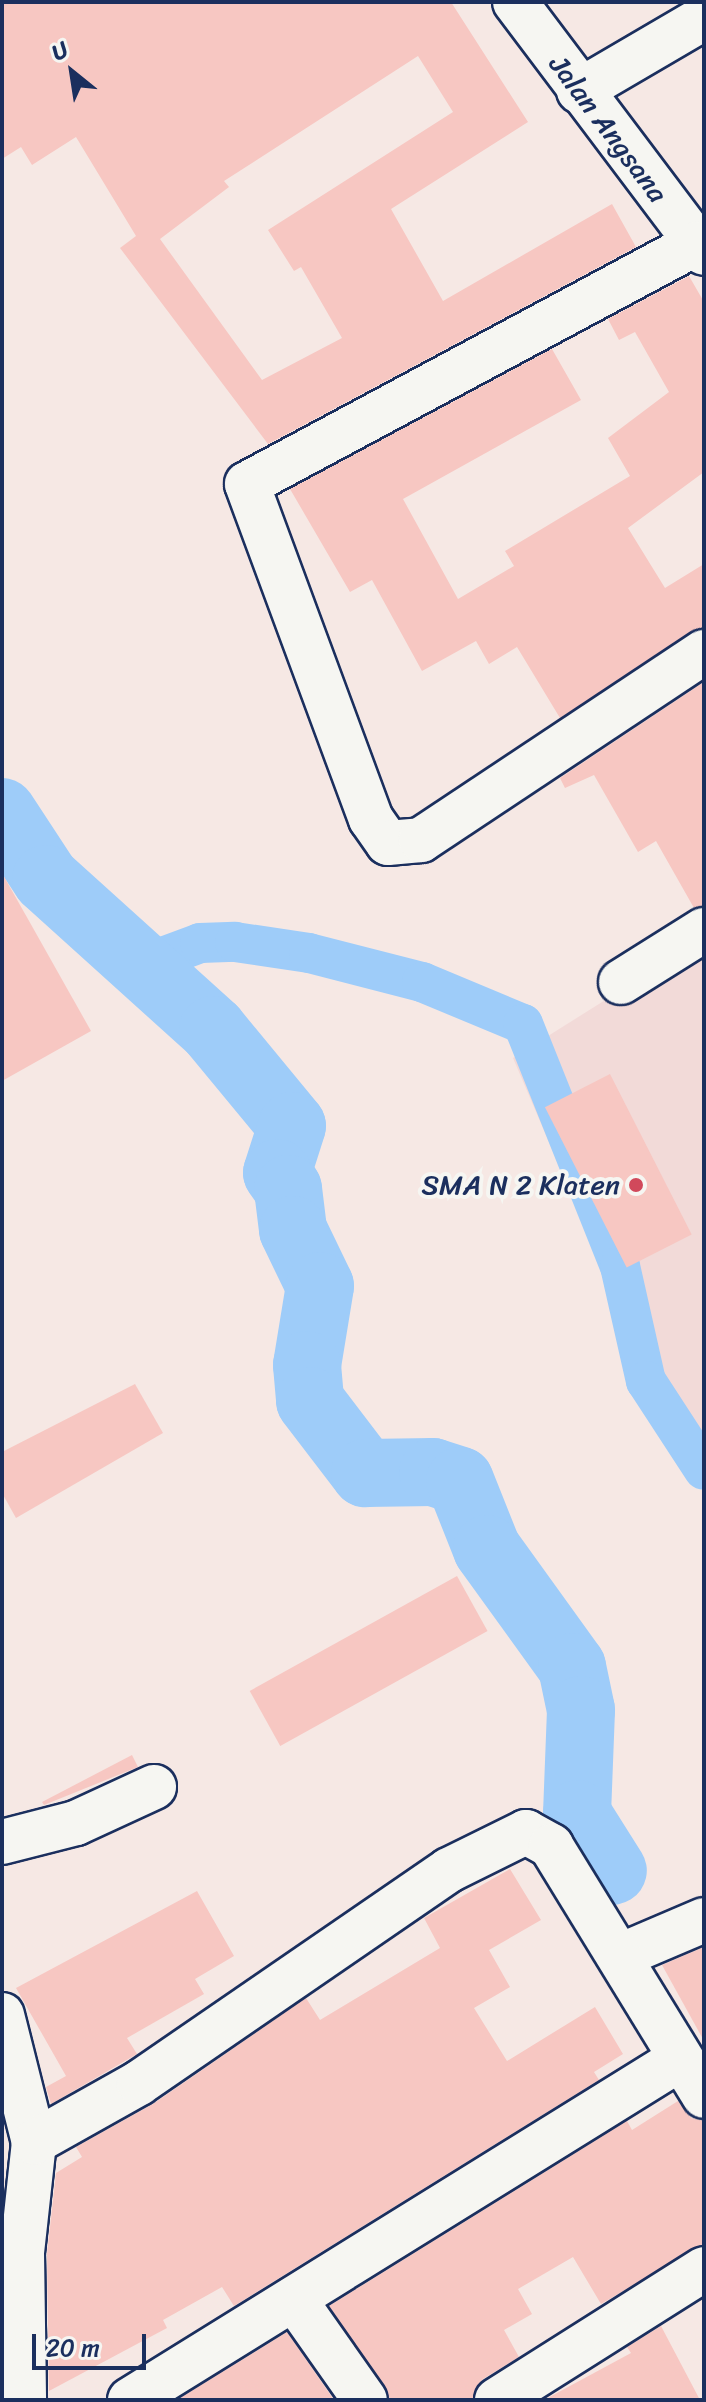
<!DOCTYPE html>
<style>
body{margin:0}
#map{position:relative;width:706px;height:2402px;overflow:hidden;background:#f6e8e4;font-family:Sriracha,sans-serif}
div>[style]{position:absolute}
.built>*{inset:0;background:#f2dad8}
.canal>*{height:40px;margin:-20px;padding:0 20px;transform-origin:20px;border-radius:20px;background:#9eccf9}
.river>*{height:68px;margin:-34px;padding:0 34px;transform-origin:34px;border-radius:34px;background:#9eccf9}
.building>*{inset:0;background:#f7c7c2;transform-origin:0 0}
.roads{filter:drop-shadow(2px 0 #1b2f5e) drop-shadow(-2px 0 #1b2f5e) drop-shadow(0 2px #1b2f5e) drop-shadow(0 -2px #1b2f5e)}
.minor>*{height:44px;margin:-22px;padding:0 22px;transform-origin:22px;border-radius:22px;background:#f6f6f2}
.dots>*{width:22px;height:22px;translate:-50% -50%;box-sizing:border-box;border:4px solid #f6f6f2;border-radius:50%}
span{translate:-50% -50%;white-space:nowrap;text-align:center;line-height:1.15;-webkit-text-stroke:8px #f6f6f2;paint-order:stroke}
.street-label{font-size:28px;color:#1b2f5e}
.poi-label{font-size:28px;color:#1b2f5e}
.right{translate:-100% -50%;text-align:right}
.frame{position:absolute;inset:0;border:4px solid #1b2f5e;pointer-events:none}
.north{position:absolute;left:32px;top:32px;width:80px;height:80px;-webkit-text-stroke:6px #f6f6f2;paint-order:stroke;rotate:330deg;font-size:22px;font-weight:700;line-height:32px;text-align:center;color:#1b2f5e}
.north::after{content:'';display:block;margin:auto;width:28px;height:36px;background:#1b2f5e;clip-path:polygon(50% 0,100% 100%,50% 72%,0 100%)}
.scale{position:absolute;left:32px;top:2334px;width:114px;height:36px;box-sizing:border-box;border:4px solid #1b2f5e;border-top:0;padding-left:10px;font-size:24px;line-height:28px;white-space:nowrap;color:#1b2f5e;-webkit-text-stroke:6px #f6f6f2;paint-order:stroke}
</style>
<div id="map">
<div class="built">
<i style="clip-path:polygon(704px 938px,704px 1458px,621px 1311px,513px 1058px)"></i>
</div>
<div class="canal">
<i style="left:130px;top:959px;width:19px;rotate:9deg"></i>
<i style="left:149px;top:962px;width:54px;rotate:-20.4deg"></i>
<i style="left:200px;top:943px;width:35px;rotate:-2deg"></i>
<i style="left:235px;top:942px;width:75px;rotate:8.5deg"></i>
<i style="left:309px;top:953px;width:117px;rotate:14.4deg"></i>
<i style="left:422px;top:982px;width:109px;rotate:22.6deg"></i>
<i style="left:523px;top:1024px;width:261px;rotate:68.2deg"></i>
<i style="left:620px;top:1266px;width:118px;rotate:77.3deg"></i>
<i style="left:646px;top:1381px;width:106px;rotate:56.9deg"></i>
</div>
<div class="river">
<i style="left:2px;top:812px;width:80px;rotate:56.7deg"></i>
<i style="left:46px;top:879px;width:225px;rotate:42.1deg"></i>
<i style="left:213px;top:1030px;width:124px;rotate:50.5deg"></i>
<i style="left:292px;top:1126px;width:49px;rotate:107.7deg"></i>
<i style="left:277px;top:1173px;width:19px;rotate:55deg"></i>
<i style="left:288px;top:1189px;width:41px;rotate:83deg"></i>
<i style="left:293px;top:1230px;width:62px;rotate:64.3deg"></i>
<i style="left:320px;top:1286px;width:80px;rotate:99.3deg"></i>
<i style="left:307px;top:1365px;width:36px;rotate:85deg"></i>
<i style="left:310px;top:1401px;width:91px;rotate:52.6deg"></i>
<i style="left:365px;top:1473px;width:68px;rotate:-0.8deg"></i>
<i style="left:433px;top:1472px;width:28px;rotate:18deg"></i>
<i style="left:460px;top:1481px;width:73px;rotate:68.3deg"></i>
<i style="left:487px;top:1549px;width:145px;rotate:54.2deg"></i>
<i style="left:572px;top:1667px;width:44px;rotate:78.2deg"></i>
<i style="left:581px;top:1710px;width:104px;rotate:92.2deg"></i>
<i style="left:577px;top:1814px;width:67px;rotate:57.7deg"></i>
</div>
<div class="building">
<i style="clip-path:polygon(evenodd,2px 2px,451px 2px,528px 122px,391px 209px,443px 301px,612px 204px,636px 247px,268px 444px,120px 248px,136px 236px,76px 137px,32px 165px,21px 147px,2px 159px,2px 2px,418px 56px,453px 112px,268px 230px,294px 271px,301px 267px,342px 338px,262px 380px,160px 239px,229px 187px,224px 181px,418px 56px)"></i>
<i style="clip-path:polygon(689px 276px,704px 302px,704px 472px,628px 528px,665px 588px,704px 564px,704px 627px,560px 718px,517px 647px,489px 664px,476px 641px,422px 671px,372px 580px,350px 592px,290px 489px,552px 349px,581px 400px,403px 499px,458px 599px,514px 566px,505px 551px,630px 476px,608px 438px,669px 392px,635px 332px,619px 340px,608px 319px)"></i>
<i style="clip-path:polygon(704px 682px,704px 905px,694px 908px,656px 841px,638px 852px,594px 775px,565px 788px,560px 778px)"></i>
<i style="clip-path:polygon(2px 873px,91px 1031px,2px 1081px)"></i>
<i style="left:610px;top:1074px;width:180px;height:73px;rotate:63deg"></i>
<i style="clip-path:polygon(135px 1384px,163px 1433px,16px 1518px,2px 1493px,2px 1452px)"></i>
<i style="left:457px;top:1576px;width:63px;height:237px;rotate:61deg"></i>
<i style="clip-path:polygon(132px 1755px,138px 1767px,44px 1805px,42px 1802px)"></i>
<i style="clip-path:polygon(510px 1869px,541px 1920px,489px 1950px,510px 1987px,474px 2008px,507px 2061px,595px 2007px,623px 2054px,594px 2072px,599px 2080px,234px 2306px,222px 2287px,163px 2320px,167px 2328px,49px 2391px,47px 2254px,56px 2173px,82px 2157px,76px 2147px,153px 2104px,306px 1998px,320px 2020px,440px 1948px,424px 1918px)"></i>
<i style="clip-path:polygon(197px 1891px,234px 1956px,195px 1979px,204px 1994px,127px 2038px,137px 2054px,51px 2104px,46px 2087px,66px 2076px,16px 1988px)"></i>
<i style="clip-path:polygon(704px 1947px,704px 2041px,662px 1965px)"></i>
<i style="clip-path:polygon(678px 2101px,691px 2118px,704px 2121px,704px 2244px,601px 2304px,573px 2257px,518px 2289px,532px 2314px,504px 2330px,519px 2357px,483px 2379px,472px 2400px,390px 2400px,329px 2306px,627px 2121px,632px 2130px)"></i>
<i style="clip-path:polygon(661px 2326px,700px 2400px,544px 2400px,631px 2353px,627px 2347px)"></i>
<i style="clip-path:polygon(287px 2332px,334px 2400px,177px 2400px)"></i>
</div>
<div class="roads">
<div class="minor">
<i style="left:515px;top:2px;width:314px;rotate:53deg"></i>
<i style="left:579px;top:91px;width:145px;rotate:-30.3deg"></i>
<i style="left:695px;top:244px;width:508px;rotate:151.82deg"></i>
<i style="left:247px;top:484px;width:357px;rotate:69.7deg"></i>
<i style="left:371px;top:819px;width:29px;rotate:55deg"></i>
<i style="left:388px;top:843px;width:33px;rotate:-5deg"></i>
<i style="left:421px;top:840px;width:340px;rotate:-33.6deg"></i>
<i style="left:621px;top:982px;width:98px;rotate:-32.1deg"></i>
<i style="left:2px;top:1842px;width:76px;rotate:-14.4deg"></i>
<i style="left:76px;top:1823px;width:86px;rotate:-24.8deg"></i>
<i style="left:622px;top:1955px;width:89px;rotate:-23.1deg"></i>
<i style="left:2px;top:2015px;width:131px;rotate:75.9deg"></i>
<i style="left:34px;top:2142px;width:112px;rotate:96.2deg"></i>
<i style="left:22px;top:2253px;width:147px;rotate:89.2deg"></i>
<i style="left:34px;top:2142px;width:120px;rotate:-29.3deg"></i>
<i style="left:139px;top:2083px;width:376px;rotate:-34.5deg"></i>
<i style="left:449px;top:1870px;width:86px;rotate:-26.3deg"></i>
<i style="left:526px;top:1832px;width:29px;rotate:29deg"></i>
<i style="left:551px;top:1846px;width:293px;rotate:58.5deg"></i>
<i style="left:294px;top:2299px;width:123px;rotate:54.9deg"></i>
<i style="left:130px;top:2400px;width:647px;rotate:-31.8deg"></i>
<i style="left:497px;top:2400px;width:245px;rotate:-32.3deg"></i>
</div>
</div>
<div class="dots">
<i style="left:636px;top:1185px;background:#d1495b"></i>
</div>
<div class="street-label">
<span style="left:608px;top:129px;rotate:53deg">Jalan Angsana</span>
</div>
<div class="poi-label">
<span class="right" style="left:620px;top:1185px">SMA N 2 Klaten</span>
</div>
<div class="frame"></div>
<div class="north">U</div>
<div class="scale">20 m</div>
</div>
